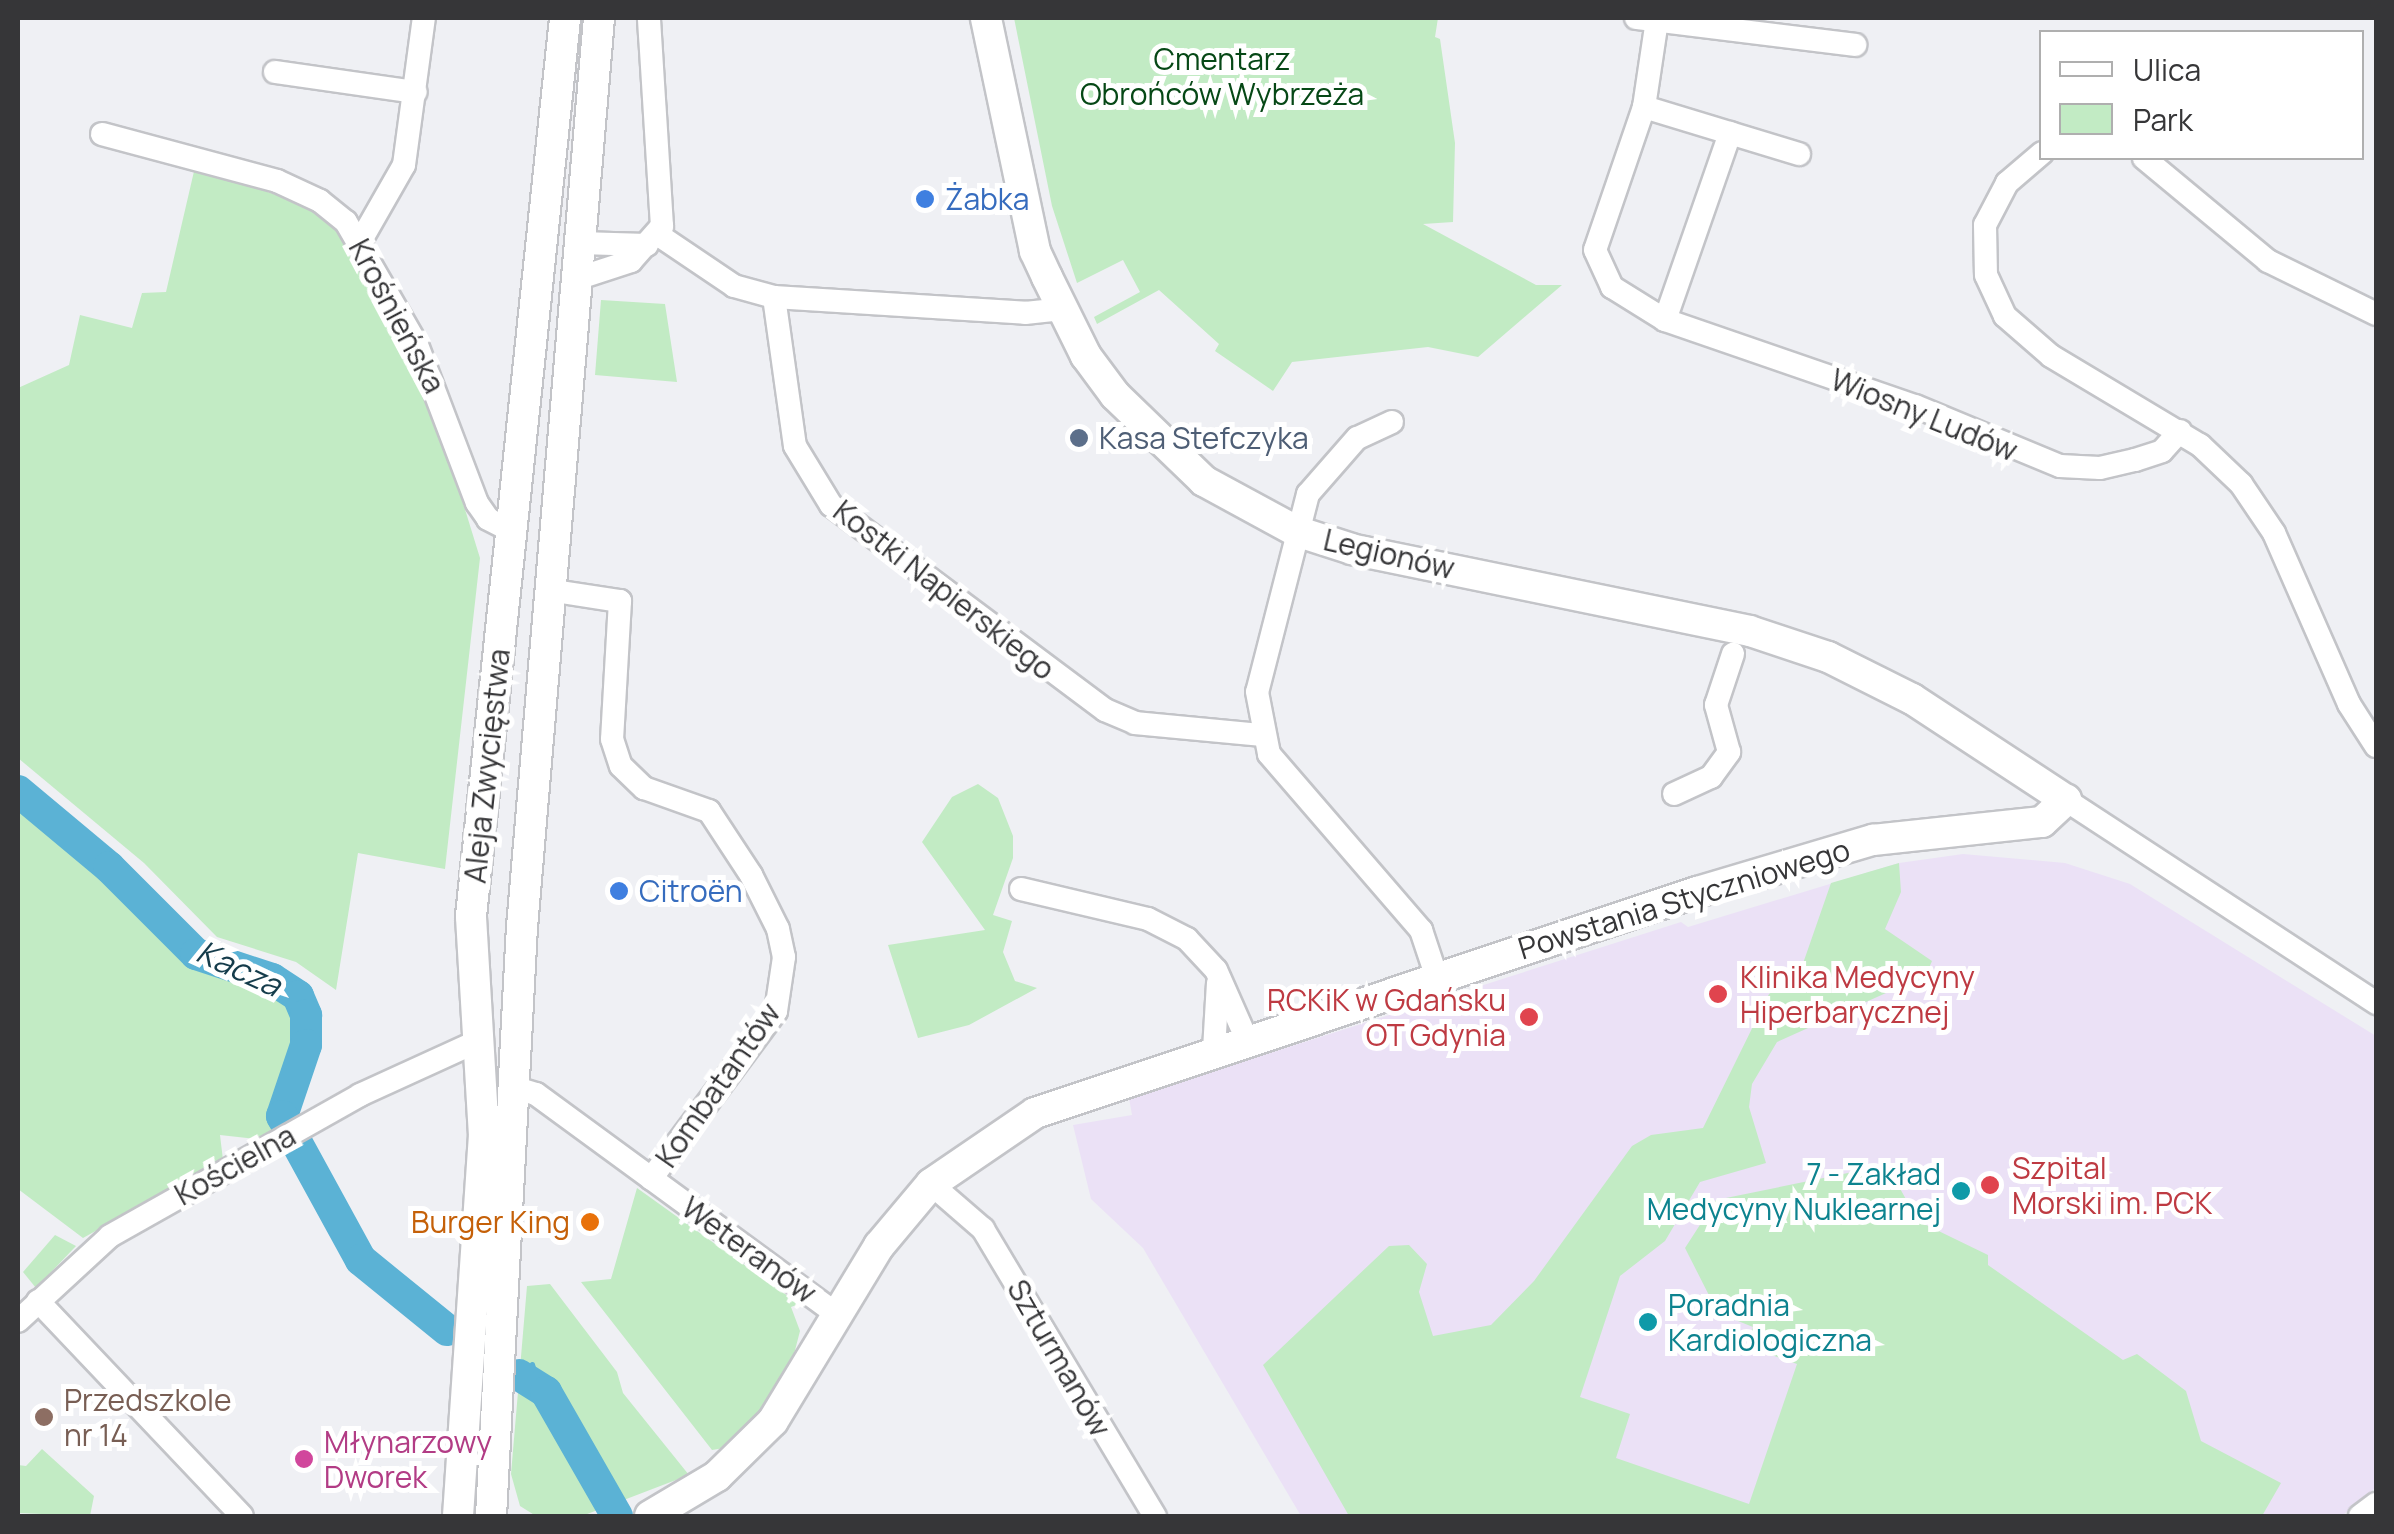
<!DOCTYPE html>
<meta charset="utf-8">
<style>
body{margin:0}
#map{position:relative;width:2394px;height:1534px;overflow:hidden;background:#eff0f4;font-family:Manrope,sans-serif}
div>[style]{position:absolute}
.medical>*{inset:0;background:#ebe1f6}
.green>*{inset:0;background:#c2ebc4}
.stream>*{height:5px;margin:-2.5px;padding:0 2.5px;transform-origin:2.5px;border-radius:2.5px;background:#5bb2d5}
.river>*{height:32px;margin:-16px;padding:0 16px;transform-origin:16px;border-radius:16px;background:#5bb2d5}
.roads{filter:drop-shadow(2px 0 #c3c4c8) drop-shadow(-2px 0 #c3c4c8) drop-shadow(0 2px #c3c4c8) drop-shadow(0 -2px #c3c4c8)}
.street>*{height:22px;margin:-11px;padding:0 11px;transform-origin:11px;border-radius:11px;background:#fff}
.secondary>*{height:30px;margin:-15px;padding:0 15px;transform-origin:15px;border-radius:15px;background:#fff}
.dots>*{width:28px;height:28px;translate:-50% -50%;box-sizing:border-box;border:5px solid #fff;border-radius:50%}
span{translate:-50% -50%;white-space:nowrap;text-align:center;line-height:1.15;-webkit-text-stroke:10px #fff;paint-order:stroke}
.park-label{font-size:30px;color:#064816}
.shop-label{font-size:30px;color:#366cbe}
.left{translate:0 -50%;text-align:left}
.street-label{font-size:30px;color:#363638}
.service-label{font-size:30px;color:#4e5e75}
.health-label{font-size:30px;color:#be3a42}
.right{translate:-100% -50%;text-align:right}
.culture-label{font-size:30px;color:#0d838f}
.food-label{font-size:30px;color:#c56008}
.education-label{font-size:30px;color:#785e54}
.hotel-label{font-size:30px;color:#b23c85}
.water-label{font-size:32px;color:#153c4b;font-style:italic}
.frame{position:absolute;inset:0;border:20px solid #363638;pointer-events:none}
.legend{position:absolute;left:2039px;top:30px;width:325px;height:130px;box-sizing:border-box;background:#fff;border:2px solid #afafaf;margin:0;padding:12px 18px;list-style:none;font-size:30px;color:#363638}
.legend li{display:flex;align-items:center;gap:20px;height:50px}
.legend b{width:50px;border:2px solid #afafaf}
</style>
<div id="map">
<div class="medical">
<i style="clip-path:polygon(1963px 854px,2065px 863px,2130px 884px,2376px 1036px,2376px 1487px,2342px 1516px,1301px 1516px,1143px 1248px,1091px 1199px,1073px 1125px,1132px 1115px,1129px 1098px,1681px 922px,1688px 927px,1899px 863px)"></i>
</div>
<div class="green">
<i style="clip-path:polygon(1014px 18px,1438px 18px,1435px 37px,1440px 39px,1455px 143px,1453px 222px,1423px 224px,1536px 285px,1562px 285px,1478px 357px,1428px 347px,1292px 362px,1273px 391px,1215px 351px,1219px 344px,1159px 290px,1097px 324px,1094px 317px,1140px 292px,1123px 260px,1077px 283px,1052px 206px)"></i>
<i style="clip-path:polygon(195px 167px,314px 208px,344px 236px,399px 326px,443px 438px,480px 558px,445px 869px,358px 853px,336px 990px,296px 962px,217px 937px,144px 863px,18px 758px,18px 388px,69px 365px,80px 315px,132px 328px,142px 293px,166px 292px)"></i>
<i style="clip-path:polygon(601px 300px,665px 304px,677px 382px,595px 375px)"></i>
<i style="clip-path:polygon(978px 784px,998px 798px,1013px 836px,1013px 858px,993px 915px,1012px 921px,1003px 952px,1015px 981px,1037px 988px,969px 1025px,918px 1038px,888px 945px,985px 930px,922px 842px,952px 797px)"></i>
<i style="clip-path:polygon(18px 803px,192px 957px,294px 998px,303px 1026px,301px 1058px,276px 1099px,282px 1129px,264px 1140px,220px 1135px,223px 1160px,83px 1238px,18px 1189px)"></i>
<i style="clip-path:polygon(1899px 863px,1901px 892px,1885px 929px,1932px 961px,1926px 975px,1777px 1042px,1752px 1084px,1749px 1107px,1766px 1163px,1700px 1182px,1665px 1241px,1620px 1276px,1580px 1397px,1630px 1414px,1616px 1458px,1749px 1504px,1797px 1364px,1747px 1346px,1753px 1327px,1718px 1313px,1685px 1248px,1716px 1200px,1887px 1165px,1918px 1221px,1988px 1255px,1988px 1265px,2123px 1360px,2137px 1354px,2186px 1391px,2201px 1441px,2281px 1483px,2262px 1516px,1349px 1516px,1263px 1365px,1389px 1246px,1409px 1245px,1427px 1264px,1419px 1292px,1433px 1336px,1491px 1325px,1534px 1281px,1632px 1146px,1651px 1135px,1703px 1128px,1769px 994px,1800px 972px,1831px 883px)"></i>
<i style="clip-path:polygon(637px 1188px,799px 1304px,791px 1307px,800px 1331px,793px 1358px,765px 1405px,724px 1448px,712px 1450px,581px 1282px,611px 1279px)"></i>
<i style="clip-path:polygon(55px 1235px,76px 1246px,36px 1288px,23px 1272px)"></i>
<i style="clip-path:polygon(550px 1284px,617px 1372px,623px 1393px,689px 1475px,582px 1516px,536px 1516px,520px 1506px,511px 1474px,527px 1286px)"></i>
<i style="clip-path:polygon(42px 1449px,94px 1496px,90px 1516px,18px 1513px,18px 1465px,26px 1466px)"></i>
</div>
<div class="stream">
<i style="left:532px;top:1364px;width:24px;rotate:75deg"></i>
</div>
<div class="river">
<i style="left:18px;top:791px;width:119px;rotate:39.9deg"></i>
<i style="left:109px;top:867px;width:123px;rotate:45deg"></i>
<i style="left:196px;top:954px;width:80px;rotate:18.2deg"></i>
<i style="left:272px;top:979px;width:31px;rotate:33deg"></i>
<i style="left:298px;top:996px;width:21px;rotate:67deg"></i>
<i style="left:306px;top:1015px;width:30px;rotate:90deg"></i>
<i style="left:306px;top:1045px;width:75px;rotate:108.7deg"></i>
<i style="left:282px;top:1116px;width:164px;rotate:61.3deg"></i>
<i style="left:361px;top:1260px;width:111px;rotate:39.1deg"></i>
<i style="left:519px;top:1375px;width:32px;rotate:32deg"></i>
<i style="left:546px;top:1392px;width:143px;rotate:60.2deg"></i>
</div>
<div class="roads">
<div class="street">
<i style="left:1636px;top:18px;width:221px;rotate:7deg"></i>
<i style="left:1657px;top:20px;width:88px;rotate:98.5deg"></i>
<i style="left:1644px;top:107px;width:151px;rotate:108.9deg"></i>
<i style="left:1595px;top:250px;width:41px;rotate:65.3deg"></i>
<i style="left:1612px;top:287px;width:62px;rotate:31.9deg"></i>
<i style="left:1665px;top:320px;width:264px;rotate:19deg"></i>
<i style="left:1915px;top:406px;width:157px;rotate:22.5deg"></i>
<i style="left:2060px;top:466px;width:40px;rotate:2.9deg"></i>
<i style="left:2100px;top:468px;width:36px;rotate:-13deg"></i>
<i style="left:2135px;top:460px;width:28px;rotate:-18deg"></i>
<i style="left:2162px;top:451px;width:27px;rotate:-48deg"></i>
<i style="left:275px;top:72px;width:142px;rotate:8.1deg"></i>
<i style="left:1644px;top:107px;width:162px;rotate:16.9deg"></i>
<i style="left:102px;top:134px;width:181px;rotate:15deg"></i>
<i style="left:277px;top:181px;width:47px;rotate:24.9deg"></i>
<i style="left:320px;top:201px;width:33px;rotate:39deg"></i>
<i style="left:346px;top:222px;width:142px;rotate:60deg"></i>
<i style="left:417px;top:345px;width:169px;rotate:69.2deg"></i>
<i style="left:477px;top:503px;width:19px;rotate:55deg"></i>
<i style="left:488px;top:519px;width:27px;rotate:27deg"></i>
<i style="left:2042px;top:153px;width:46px;rotate:139.4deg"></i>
<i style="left:2007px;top:183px;width:47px;rotate:117.6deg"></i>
<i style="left:1985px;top:225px;width:50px;rotate:88.9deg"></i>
<i style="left:1986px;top:275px;width:45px;rotate:65.1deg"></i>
<i style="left:2005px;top:316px;width:61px;rotate:41deg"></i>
<i style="left:2051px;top:356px;width:174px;rotate:30.9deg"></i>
<i style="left:2200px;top:445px;width:57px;rotate:43.6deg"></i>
<i style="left:2241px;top:484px;width:59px;rotate:56deg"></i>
<i style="left:2274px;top:533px;width:187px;rotate:66.3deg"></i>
<i style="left:2349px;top:704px;width:50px;rotate:57.3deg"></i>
<i style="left:2144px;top:158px;width:161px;rotate:39.7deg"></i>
<i style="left:2268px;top:261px;width:120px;rotate:26.1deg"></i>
<i style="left:657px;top:234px;width:93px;rotate:34deg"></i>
<i style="left:734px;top:286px;width:41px;rotate:15.4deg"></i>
<i style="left:774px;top:297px;width:252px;rotate:3.6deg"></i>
<i style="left:1025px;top:313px;width:37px;rotate:-6deg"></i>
<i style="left:360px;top:242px;width:89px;rotate:-60.3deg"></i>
<i style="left:404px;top:165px;width:148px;rotate:-82.3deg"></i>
<i style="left:580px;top:243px;width:67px;rotate:1.7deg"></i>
<i style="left:576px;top:279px;width:58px;rotate:-18.1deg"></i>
<i style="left:631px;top:261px;width:47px;rotate:-48.5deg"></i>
<i style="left:662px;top:226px;width:208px;rotate:-93.6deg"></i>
<i style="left:774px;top:297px;width:150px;rotate:82deg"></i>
<i style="left:795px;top:446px;width:69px;rotate:58.6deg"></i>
<i style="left:831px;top:505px;width:342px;rotate:36.8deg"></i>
<i style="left:1105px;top:710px;width:33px;rotate:23deg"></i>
<i style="left:1135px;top:723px;width:128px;rotate:5.4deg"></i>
<i style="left:1665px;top:320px;width:198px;rotate:-70.8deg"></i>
<i style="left:1392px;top:422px;width:38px;rotate:155deg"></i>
<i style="left:1357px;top:438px;width:74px;rotate:131.2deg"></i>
<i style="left:1308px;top:494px;width:204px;rotate:104.4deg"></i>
<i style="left:1257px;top:692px;width:63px;rotate:79deg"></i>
<i style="left:1269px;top:754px;width:233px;rotate:49.2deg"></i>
<i style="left:1421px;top:930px;width:51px;rotate:71.6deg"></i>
<i style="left:548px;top:590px;width:73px;rotate:8.7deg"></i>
<i style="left:620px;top:601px;width:138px;rotate:93.3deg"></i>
<i style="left:612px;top:739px;width:28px;rotate:72deg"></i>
<i style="left:621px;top:766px;width:32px;rotate:44deg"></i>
<i style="left:644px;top:788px;width:69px;rotate:19.5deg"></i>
<i style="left:709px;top:811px;width:77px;rotate:56.7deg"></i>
<i style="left:751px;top:875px;width:60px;rotate:63.4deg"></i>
<i style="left:778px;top:929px;width:29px;rotate:78deg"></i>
<i style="left:784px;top:957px;width:55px;rotate:98.4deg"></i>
<i style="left:776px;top:1011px;width:209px;rotate:126.7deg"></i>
<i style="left:1674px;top:794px;width:41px;rotate:-24.7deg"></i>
<i style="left:1711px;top:777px;width:31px;rotate:-54deg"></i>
<i style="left:1729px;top:752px;width:49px;rotate:-105.5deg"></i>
<i style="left:1716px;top:705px;width:54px;rotate:-71.6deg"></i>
<i style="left:2066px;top:800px;width:371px;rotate:33.2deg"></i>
<i style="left:1021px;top:889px;width:130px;rotate:13.3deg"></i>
<i style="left:1148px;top:919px;width:44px;rotate:27.1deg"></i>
<i style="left:1187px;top:939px;width:42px;rotate:46.9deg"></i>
<i style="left:1216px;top:970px;width:77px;rotate:66.1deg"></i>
<i style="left:1214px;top:1050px;width:67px;rotate:-86.6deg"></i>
<i style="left:513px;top:1087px;width:24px;rotate:17deg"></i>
<i style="left:536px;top:1094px;width:373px;rotate:36.2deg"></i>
<i style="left:931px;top:1184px;width:69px;rotate:40.9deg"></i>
<i style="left:983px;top:1229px;width:335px;rotate:59.1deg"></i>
<i style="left:38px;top:1301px;width:296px;rotate:46.5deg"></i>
<i style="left:18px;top:1321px;width:125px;rotate:-42.7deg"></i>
<i style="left:110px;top:1236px;width:287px;rotate:-29.4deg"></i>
<i style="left:360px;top:1095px;width:128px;rotate:-24.6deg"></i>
<i style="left:2360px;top:1516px;width:20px;rotate:-37deg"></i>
</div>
<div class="secondary">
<i style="left:458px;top:1516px;width:381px;rotate:-86.1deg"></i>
<i style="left:484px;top:1136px;width:220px;rotate:-93.4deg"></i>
<i style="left:471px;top:916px;width:903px;rotate:-84.02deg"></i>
<i style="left:491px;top:1516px;width:590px;rotate:-86.99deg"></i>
<i style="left:522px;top:927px;width:912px;rotate:-85.16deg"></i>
<i style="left:650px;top:1516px;width:78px;rotate:-30.8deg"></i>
<i style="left:717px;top:1476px;width:78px;rotate:-44.5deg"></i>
<i style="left:773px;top:1421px;width:205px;rotate:-58.8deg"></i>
<i style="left:879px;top:1246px;width:81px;rotate:-50deg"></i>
<i style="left:931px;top:1184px;width:126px;rotate:-34.3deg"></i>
<i style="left:1035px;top:1113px;width:698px;rotate:-18.46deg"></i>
<i style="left:1697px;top:892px;width:184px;rotate:-16.5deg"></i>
<i style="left:1873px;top:840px;width:170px;rotate:-6.1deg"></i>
<i style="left:2042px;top:822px;width:33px;rotate:-43deg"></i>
<i style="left:2066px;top:800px;width:184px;rotate:-146.7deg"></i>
<i style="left:1912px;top:699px;width:94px;rotate:-153.4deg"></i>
<i style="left:1828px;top:657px;width:82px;rotate:-161.6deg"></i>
<i style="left:1750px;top:631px;width:406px;rotate:-168.4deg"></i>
<i style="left:1352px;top:549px;width:59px;rotate:-162.2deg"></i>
<i style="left:1296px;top:531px;width:105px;rotate:-151.5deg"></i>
<i style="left:1204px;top:481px;width:124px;rotate:-136deg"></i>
<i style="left:1115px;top:395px;width:49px;rotate:-126.6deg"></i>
<i style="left:1086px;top:356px;width:88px;rotate:-116.3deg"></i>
<i style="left:1047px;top:277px;width:29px;rotate:-115deg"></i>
<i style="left:1035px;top:251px;width:238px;rotate:-101.9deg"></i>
</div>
</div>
<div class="dots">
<i style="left:925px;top:199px;background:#3f7fe0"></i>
<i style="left:1079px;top:438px;background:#5c6f8a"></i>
<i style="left:619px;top:891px;background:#3f7fe0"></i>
<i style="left:1718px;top:994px;background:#e0444e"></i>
<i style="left:1529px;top:1017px;background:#e0444e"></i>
<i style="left:1990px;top:1185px;background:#e0444e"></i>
<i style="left:1961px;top:1191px;background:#0f9aa8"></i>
<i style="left:590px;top:1222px;background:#e8710a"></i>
<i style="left:1648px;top:1322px;background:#0f9aa8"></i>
<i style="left:44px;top:1417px;background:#8d6e63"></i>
<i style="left:304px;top:1459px;background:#d1479c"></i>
</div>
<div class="park-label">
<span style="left:1222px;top:76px">Cmentarz<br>Obrońców Wybrzeża</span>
</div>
<div class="shop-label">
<span class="left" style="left:945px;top:199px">Żabka</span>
<span class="left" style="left:639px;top:891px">Citroën</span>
</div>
<div class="street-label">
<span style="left:397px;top:316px;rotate:62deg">Krośnieńska</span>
<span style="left:1924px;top:415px;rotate:22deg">Wiosny Ludów</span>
<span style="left:1389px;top:554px;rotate:13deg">Legionów</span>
<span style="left:944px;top:590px;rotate:38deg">Kostki Napierskiego</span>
<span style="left:487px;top:766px;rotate:-84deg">Aleja Zwycięstwa</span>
<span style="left:1684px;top:899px;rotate:-17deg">Powstania Styczniowego</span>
<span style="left:718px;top:1085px;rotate:-55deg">Kombatantów</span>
<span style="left:235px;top:1165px;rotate:-29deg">Kościelna</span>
<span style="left:749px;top:1250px;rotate:36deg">Weteranów</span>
<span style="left:1059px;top:1358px;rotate:60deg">Szturmanów</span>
</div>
<div class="service-label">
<span class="left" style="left:1099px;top:438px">Kasa Stefczyka</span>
</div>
<div class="health-label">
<span class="left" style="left:1740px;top:994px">Klinika Medycyny<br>Hiperbarycznej</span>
<span class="right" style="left:1506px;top:1017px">RCKiK w Gdańsku<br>OT Gdynia</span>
<span class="left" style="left:2012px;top:1185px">Szpital<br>Morski im. PCK</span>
</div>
<div class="culture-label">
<span class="right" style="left:1941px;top:1191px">7 - Zakład<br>Medycyny Nuklearnej</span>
<span class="left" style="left:1668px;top:1322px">Poradnia<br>Kardiologiczna</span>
</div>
<div class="food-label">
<span class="right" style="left:570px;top:1222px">Burger King</span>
</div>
<div class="education-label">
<span class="left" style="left:64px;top:1417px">Przedszkole<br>nr 14</span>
</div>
<div class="hotel-label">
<span class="left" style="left:324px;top:1459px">Młynarzowy<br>Dworek</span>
</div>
<div class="water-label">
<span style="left:239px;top:968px;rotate:25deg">Kacza</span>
</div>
<div class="frame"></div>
<ul class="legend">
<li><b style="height:12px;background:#fff"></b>Ulica</li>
<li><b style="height:28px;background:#c2ebc4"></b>Park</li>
</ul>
</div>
